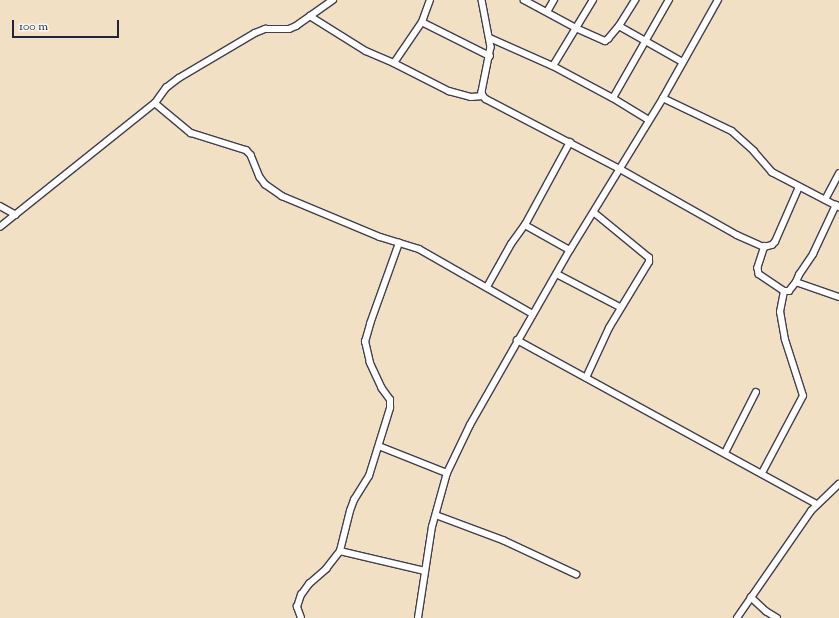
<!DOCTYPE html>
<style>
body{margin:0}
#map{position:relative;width:839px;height:618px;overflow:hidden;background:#f2e0c4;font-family:"Sorts Mill Goudy",serif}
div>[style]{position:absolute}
.roads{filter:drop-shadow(1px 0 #413e50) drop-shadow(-1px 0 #413e50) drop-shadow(0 1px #413e50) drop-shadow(0 -1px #413e50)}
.street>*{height:5.5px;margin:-2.75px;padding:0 2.75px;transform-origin:2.75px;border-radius:2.75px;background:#fff}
span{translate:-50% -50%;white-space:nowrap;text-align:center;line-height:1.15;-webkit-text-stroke:3px #f6f6f2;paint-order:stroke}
.scale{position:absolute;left:12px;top:20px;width:107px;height:18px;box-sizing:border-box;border:2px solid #22223b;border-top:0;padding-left:5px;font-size:12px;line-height:14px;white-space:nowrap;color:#22223b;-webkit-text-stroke:3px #f6f6f2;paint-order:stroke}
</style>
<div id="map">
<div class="roads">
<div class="street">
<i style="left:482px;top:0;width:48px;rotate:79.2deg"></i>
<i style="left:491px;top:47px;width:46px;rotate:101.3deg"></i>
<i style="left:482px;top:92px;width:4px;rotate:76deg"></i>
<i style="left:483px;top:96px;width:4px;rotate:45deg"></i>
<i style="left:486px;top:99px;width:151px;rotate:27.6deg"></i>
<i style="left:620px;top:169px;width:134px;rotate:29.4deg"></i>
<i style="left:737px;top:235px;width:30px;rotate:24deg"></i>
<i style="left:764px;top:247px;width:8px;rotate:-14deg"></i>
<i style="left:772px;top:245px;width:4px;rotate:-45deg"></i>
<i style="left:775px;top:242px;width:60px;rotate:-66.4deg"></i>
<i style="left:524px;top:0;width:59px;rotate:28.3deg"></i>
<i style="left:576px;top:28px;width:32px;rotate:24deg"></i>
<i style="left:605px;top:41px;width:4px;rotate:-34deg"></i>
<i style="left:608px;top:39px;width:17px;rotate:-50deg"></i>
<i style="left:619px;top:26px;width:31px;rotate:-58deg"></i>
<i style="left:547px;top:12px;width:14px;rotate:-60deg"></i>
<i style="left:310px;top:16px;width:66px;rotate:32deg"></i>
<i style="left:366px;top:51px;width:30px;rotate:23deg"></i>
<i style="left:394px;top:63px;width:62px;rotate:27deg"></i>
<i style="left:449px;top:91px;width:23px;rotate:15deg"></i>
<i style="left:471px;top:97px;width:12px;rotate:-5deg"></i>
<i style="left:422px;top:22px;width:76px;rotate:26.6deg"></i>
<i style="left:619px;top:26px;width:73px;rotate:29.4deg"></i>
<i style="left:490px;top:38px;width:69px;rotate:24deg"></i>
<i style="left:553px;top:66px;width:68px;rotate:28.1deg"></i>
<i style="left:613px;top:98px;width:42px;rotate:31.4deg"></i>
<i style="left:394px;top:63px;width:50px;rotate:-55.7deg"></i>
<i style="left:422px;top:22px;width:23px;rotate:-70deg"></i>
<i style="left:553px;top:66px;width:77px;rotate:-58.8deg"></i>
<i style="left:613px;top:98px;width:113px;rotate:-60.3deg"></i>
<i style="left:663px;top:98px;width:76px;rotate:25.6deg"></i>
<i style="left:732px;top:131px;width:30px;rotate:42deg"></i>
<i style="left:754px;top:151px;width:28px;rotate:49deg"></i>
<i style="left:772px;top:172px;width:76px;rotate:27.6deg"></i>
<i style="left:155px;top:103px;width:47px;rotate:39.8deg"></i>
<i style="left:191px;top:133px;width:58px;rotate:17.2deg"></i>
<i style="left:246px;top:150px;width:7px;rotate:45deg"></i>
<i style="left:251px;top:155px;width:24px;rotate:68deg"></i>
<i style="left:260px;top:177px;width:9px;rotate:54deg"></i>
<i style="left:265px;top:184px;width:21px;rotate:35deg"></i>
<i style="left:282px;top:196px;width:106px;rotate:22.7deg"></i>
<i style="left:380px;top:237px;width:41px;rotate:17.1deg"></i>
<i style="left:419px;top:249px;width:131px;rotate:29.7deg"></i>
<i style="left:825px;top:200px;width:30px;rotate:-62deg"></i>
<i style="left:0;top:206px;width:18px;rotate:29deg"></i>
<i style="left:525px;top:225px;width:51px;rotate:29.1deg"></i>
<i style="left:0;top:227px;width:198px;rotate:-38.7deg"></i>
<i style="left:155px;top:103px;width:19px;rotate:-54deg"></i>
<i style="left:166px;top:88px;width:16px;rotate:-38deg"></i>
<i style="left:179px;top:78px;width:88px;rotate:-30.6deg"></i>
<i style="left:255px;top:33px;width:11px;rotate:-22deg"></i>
<i style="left:265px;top:29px;width:24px"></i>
<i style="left:289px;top:29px;width:8px;rotate:-23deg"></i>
<i style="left:296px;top:26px;width:45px;rotate:-35.1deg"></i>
<i style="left:765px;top:246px;width:23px;rotate:108deg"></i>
<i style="left:758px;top:268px;width:6px;rotate:81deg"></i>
<i style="left:759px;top:274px;width:30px;rotate:34deg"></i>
<i style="left:784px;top:291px;width:5px"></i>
<i style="left:789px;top:291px;width:11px;rotate:-52deg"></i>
<i style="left:796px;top:282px;width:8px;rotate:-67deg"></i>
<i style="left:799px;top:275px;width:25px;rotate:-56deg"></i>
<i style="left:813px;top:254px;width:54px;rotate:-64.9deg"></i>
<i style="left:557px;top:274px;width:71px;rotate:27.6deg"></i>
<i style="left:796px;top:282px;width:46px;rotate:19.2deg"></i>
<i style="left:487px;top:287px;width:49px;rotate:-60.8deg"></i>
<i style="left:511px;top:244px;width:24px;rotate:-54deg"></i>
<i style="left:525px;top:225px;width:94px;rotate:-61.5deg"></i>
<i style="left:517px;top:340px;width:342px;rotate:28.7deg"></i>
<i style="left:586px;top:378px;width:55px;rotate:-65.3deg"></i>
<i style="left:609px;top:328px;width:77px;rotate:-58.8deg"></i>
<i style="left:649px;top:262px;width:4px;rotate:-90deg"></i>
<i style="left:649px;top:258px;width:71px;rotate:-140.7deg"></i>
<i style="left:379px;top:446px;width:73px;rotate:21.7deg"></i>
<i style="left:725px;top:453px;width:68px;rotate:-63.1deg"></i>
<i style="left:762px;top:473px;width:87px;rotate:-62deg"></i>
<i style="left:803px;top:396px;width:59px;rotate:-107.8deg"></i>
<i style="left:785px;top:340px;width:28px;rotate:-100deg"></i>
<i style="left:780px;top:312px;width:21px;rotate:-79deg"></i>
<i style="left:436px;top:515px;width:72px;rotate:20.5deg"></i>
<i style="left:503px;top:540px;width:81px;rotate:25deg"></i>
<i style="left:340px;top:551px;width:87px;rotate:13.2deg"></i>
<i style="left:751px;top:597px;width:21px;rotate:43deg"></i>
<i style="left:766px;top:611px;width:13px;rotate:32deg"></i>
<i style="left:301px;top:618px;width:12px;rotate:-110deg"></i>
<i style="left:297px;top:607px;width:13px;rotate:-72deg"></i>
<i style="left:301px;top:595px;width:14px;rotate:-54deg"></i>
<i style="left:309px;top:584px;width:23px;rotate:-41deg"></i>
<i style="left:326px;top:569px;width:23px;rotate:-52deg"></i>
<i style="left:340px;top:551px;width:41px;rotate:-76deg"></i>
<i style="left:350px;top:511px;width:12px;rotate:-70deg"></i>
<i style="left:354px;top:500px;width:28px;rotate:-58deg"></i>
<i style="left:369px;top:476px;width:71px;rotate:-72.8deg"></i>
<i style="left:390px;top:408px;width:8px;rotate:-90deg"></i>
<i style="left:390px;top:400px;width:14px;rotate:-126deg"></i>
<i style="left:382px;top:389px;width:29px;rotate:-115deg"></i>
<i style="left:370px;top:363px;width:22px;rotate:-103deg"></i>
<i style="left:365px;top:342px;width:19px;rotate:-74deg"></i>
<i style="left:370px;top:324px;width:86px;rotate:-70.3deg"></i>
<i style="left:418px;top:618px;width:92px;rotate:-81.3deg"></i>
<i style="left:432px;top:527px;width:56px;rotate:-74.5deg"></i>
<i style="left:447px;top:473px;width:53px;rotate:-64.4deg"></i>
<i style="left:470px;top:425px;width:202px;rotate:-60.3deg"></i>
<i style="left:570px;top:250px;width:178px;rotate:-58.5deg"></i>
<i style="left:663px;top:98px;width:112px;rotate:-60.7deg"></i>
<i style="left:737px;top:618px;width:130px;rotate:-55.3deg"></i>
<i style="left:811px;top:511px;width:39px;rotate:-44deg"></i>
</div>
</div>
<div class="scale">100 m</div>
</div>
